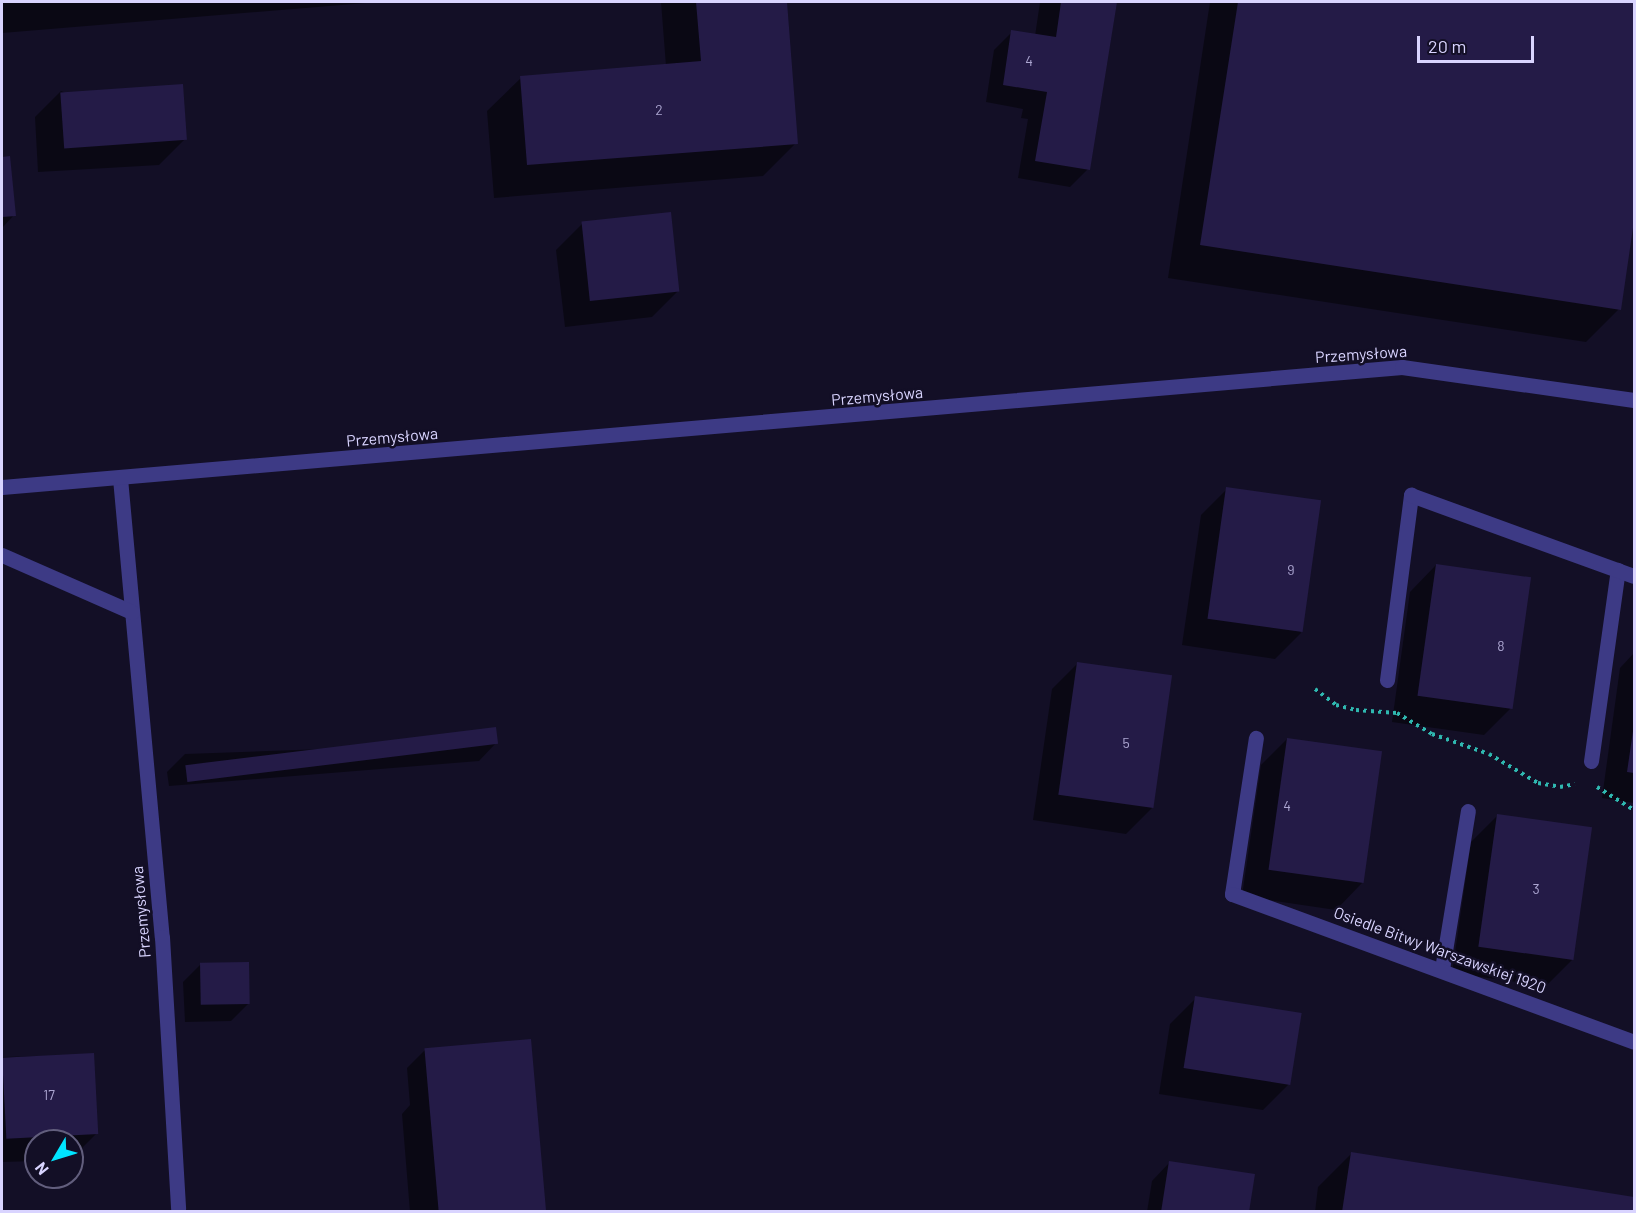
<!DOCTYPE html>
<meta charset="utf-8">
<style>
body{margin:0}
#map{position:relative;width:1636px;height:1213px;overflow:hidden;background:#130f26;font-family:Barlow,sans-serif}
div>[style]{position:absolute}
.shadow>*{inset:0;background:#0007}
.building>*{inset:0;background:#241b47;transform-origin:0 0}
.path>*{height:4px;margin-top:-2px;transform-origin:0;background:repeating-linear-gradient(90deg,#2fb8b0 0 3px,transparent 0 7.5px)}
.lane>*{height:15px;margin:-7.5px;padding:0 7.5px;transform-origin:7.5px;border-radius:7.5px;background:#3d3a85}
.street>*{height:15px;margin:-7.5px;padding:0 7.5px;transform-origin:7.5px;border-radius:7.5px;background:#3d3a85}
span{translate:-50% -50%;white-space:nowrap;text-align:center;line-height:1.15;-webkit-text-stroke:5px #130f26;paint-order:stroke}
.number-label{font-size:14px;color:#aca6d1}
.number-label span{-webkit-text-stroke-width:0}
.street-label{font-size:16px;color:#d9d4ff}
.frame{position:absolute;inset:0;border:3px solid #d9d4ff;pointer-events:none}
.north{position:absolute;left:24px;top:1129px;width:60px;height:60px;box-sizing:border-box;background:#130f26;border:2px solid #625e7d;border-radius:50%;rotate:232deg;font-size:16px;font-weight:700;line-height:24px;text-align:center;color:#d9d4ff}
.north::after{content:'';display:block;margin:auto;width:21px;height:27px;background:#00e5ff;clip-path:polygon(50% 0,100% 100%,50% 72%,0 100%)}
.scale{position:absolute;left:1417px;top:36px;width:117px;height:27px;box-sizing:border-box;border:3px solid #d9d4ff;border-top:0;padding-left:8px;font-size:18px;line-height:21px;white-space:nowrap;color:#d9d4ff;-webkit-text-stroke:4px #130f26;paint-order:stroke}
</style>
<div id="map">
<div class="shadow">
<i style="clip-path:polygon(2px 2px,378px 2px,2px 33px)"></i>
<i style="clip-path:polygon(661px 2px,785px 2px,796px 143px,763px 176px,494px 198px,487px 111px,521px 78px,666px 66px)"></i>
<i style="clip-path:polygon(1040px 2px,1115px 2px,1088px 169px,1070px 187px,1018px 178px,1028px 119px,1021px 118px,1023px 109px,986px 102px,994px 50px,1012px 32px,1035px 36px)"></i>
<i style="clip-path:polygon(1210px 2px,1634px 2px,1634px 211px,1619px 309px,1586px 342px,1168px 278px)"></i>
<i style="clip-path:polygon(61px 91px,185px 139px,159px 165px,38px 172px,35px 117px)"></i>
<i style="clip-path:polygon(9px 158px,14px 215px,2px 228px,2px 159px)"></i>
<i style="clip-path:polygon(582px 224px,678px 291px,652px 317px,565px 327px,556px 250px)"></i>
<i style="clip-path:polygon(1227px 489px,1301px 633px,1275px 659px,1182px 645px,1201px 515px)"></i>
<i style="clip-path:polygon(1436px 565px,1510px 709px,1484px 735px,1392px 722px,1410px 592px)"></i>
<i style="clip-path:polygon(1634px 653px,1634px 803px,1602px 798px,1620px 668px)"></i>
<i style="clip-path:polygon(1078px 663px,1152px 808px,1126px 834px,1033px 820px,1052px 689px)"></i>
<i style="clip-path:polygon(1287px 739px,1362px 883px,1336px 910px,1242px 896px,1261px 765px)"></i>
<i style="clip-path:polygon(496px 743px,479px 761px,169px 786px,167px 772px,185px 754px)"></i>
<i style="clip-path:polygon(1497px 816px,1572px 960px,1546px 986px,1452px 973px,1471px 842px)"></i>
<i style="clip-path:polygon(201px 964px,249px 1003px,231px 1021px,185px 1022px,183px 982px)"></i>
<i style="clip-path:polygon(1196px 998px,1289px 1084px,1263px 1110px,1159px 1094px,1170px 1024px)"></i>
<i style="clip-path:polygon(425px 1050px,544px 1212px,410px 1212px,402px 1114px,410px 1105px,407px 1068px)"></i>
<i style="clip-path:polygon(93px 1055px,96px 1134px,72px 1158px,72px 1141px,36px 1141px,36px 1161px,2px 1162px,2px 1057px)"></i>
<i style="clip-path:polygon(1352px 1153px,1634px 1199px,1634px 1212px,1315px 1212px,1318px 1187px)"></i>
<i style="clip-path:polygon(1169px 1163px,1248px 1212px,1147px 1212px,1152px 1181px)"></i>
</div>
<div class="building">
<i style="clip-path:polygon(696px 2px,787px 2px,798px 144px,527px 165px,520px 76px,701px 61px)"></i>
<i style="clip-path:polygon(1061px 2px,1117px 2px,1090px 170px,1035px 161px,1047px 92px,1003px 85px,1011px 30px,1056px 37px)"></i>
<i style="clip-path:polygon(1238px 2px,1634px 2px,1634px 221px,1621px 310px,1200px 245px)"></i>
<i style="left:183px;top:84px;width:56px;height:123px;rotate:86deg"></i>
<i style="clip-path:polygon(10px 156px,16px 216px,2px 217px,2px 157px)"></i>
<i style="left:671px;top:212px;width:80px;height:90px;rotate:84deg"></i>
<i style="left:1226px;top:487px;width:96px;height:133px;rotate:8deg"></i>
<i style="left:1436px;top:564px;width:96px;height:133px;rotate:8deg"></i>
<i style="left:1077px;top:662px;width:96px;height:134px;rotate:8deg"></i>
<i style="left:496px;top:727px;width:17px;height:313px;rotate:83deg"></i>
<i style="clip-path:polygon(1633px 731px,1634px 732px,1634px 773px,1627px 772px)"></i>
<i style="left:1287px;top:738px;width:96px;height:133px;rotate:8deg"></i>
<i style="left:1497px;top:814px;width:96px;height:134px;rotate:8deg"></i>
<i style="left:249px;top:962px;width:42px;height:49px;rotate:89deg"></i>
<i style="left:1195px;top:996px;width:108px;height:73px;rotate:9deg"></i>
<i style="left:531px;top:1039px;width:174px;height:107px;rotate:85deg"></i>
<i style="left:94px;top:1053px;width:81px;height:92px;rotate:87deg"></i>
<i style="clip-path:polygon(1351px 1152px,1634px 1197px,1634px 1212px,1342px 1212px)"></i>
<i style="clip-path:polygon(1169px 1161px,1255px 1174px,1249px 1212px,1161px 1212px)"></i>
</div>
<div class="path">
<i style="left:1315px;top:689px;width:26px;rotate:37deg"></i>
<i style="left:1336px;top:705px;width:21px;rotate:14deg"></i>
<i style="left:1356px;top:710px;width:41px;rotate:4.2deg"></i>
<i style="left:1397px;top:713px;width:41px;rotate:31deg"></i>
<i style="left:1432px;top:734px;width:60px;rotate:19.3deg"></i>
<i style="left:1489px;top:754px;width:57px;rotate:30.6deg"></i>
<i style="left:1538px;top:783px;width:22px;rotate:10deg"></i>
<i style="left:1560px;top:787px;width:15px;rotate:-11deg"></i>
<i style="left:1597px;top:787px;width:44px;rotate:31.9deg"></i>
</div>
<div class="lane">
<i style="left:120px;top:478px;width:461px;rotate:84.8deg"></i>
<i style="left:162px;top:937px;width:272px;rotate:86.6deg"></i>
<i style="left:2px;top:555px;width:142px;rotate:23.7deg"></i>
<i style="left:1387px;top:680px;width:187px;rotate:-82.6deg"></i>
<i style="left:1591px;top:761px;width:193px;rotate:-82deg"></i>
<i style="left:1232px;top:894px;width:158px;rotate:-81.3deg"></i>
<i style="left:1442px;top:969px;width:160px;rotate:-80.7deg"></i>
</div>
<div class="street">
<i style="left:2px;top:487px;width:1405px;rotate:-4.9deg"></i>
<i style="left:1402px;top:367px;width:234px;rotate:8.1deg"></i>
<i style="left:1411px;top:495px;width:237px;rotate:20deg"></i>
<i style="left:1232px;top:894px;width:428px;rotate:20.2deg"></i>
</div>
<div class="number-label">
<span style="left:1029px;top:61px">4</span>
<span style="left:659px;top:110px">2</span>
<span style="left:1291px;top:570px">9</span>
<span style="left:1501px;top:646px">8</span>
<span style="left:1126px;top:743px">5</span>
<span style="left:1287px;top:806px">4</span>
<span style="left:1536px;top:889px">3</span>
<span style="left:49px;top:1095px">17</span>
</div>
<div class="street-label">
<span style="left:1361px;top:354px;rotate:-4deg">Przemysłowa</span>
<span style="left:877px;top:396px;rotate:-5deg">Przemysłowa</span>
<span style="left:392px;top:437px;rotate:-5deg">Przemysłowa</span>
<span style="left:141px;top:912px;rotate:-95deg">Przemysłowa</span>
<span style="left:1440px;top:950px;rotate:20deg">Osiedle Bitwy Warszawskiej 1920</span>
</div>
<div class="frame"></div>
<div class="north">N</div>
<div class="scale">20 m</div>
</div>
